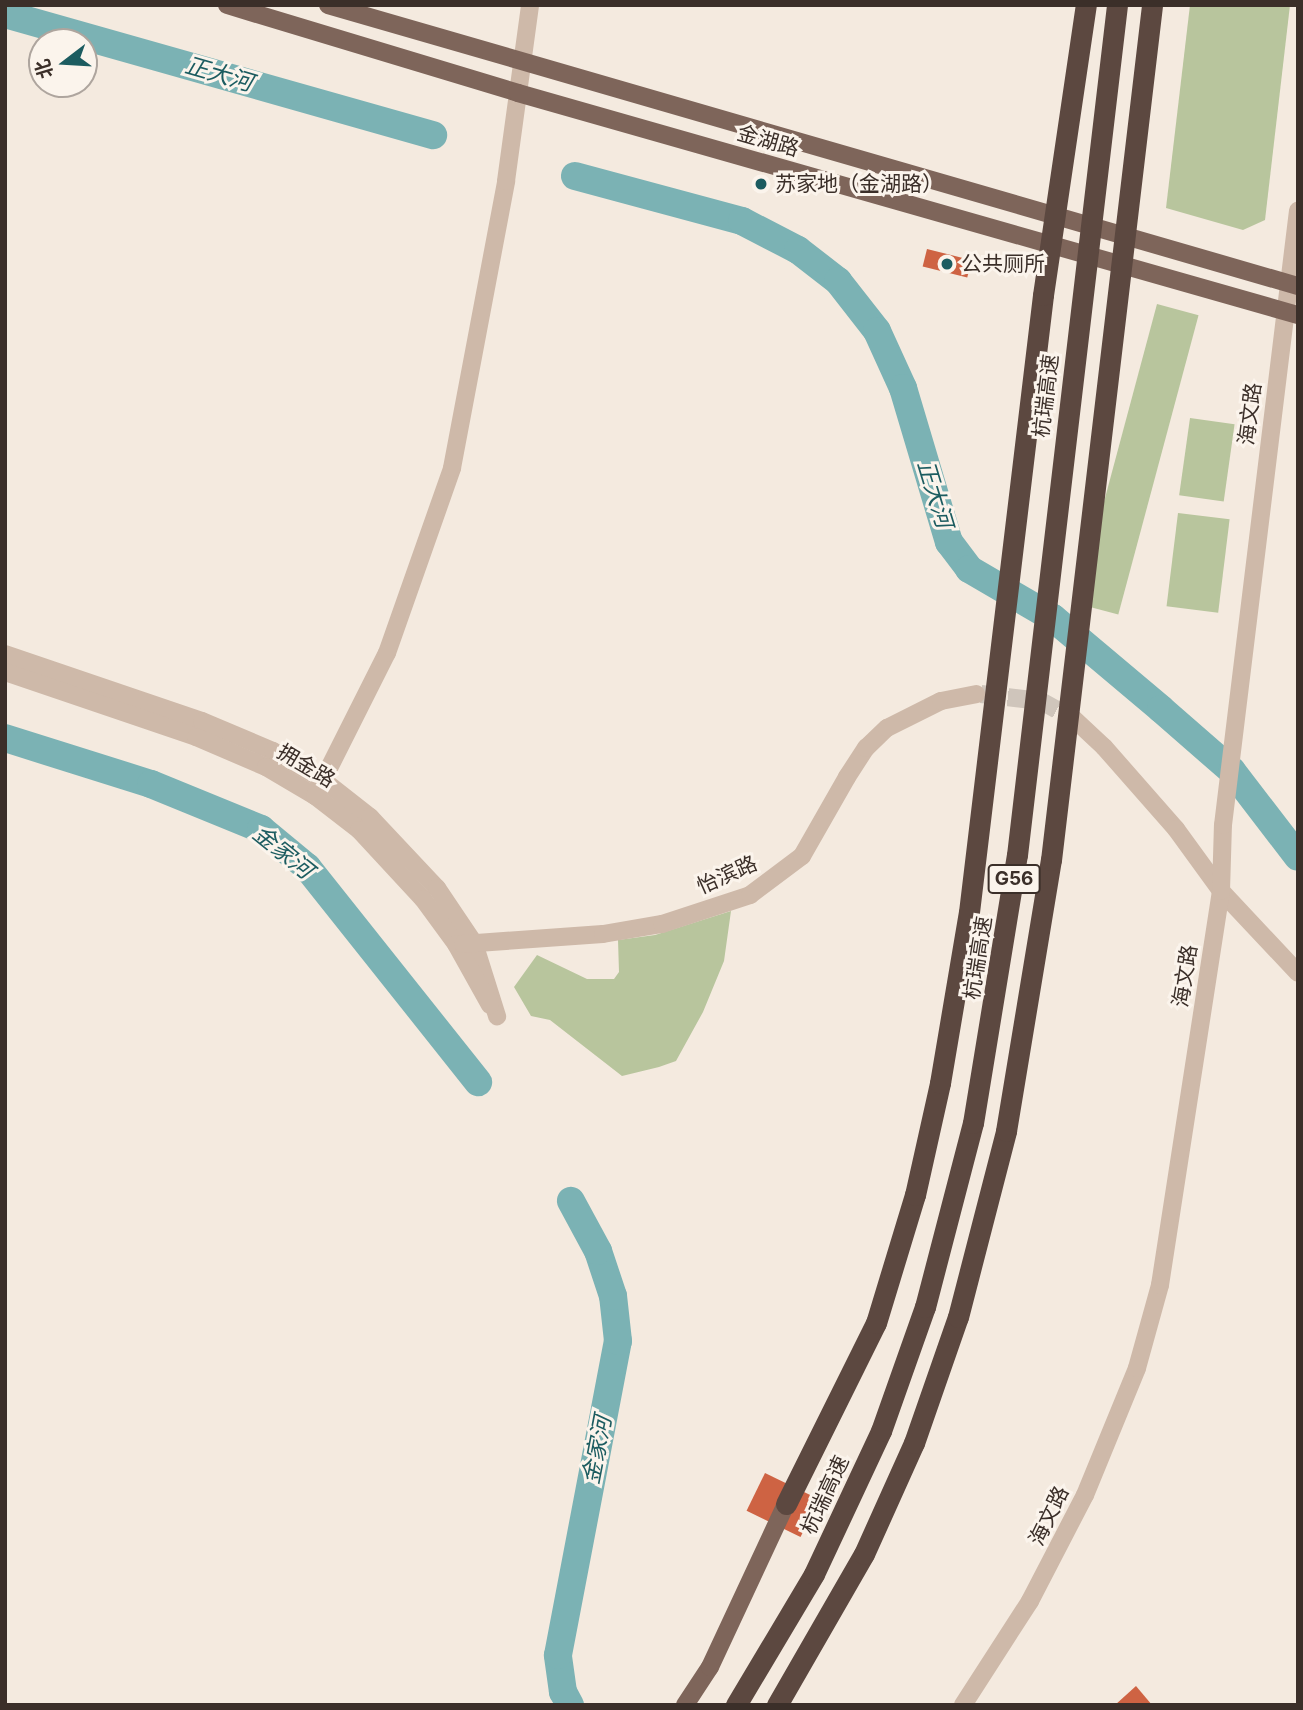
<!DOCTYPE html>
<meta charset="utf-8">
<style>
body{margin:0}
#map{position:relative;width:1303px;height:1710px;overflow:hidden;background:#f4eadf;font-family:Inter,"Noto Sans SC",sans-serif}
div>[style]{position:absolute}
.green>*{inset:0;background:#b8c59d;transform-origin:0 0}
.river>*{height:28px;margin:-14px;padding:0 14px;transform-origin:14px;border-radius:14px;background:#7bb2b4}
.building>*{inset:0;background:#ce6343;transform-origin:0 0}
.minor-tunnel>*{height:18px;margin-top:-9px;transform-origin:0;background:repeating-linear-gradient(90deg,#cfc5bb 0 18px,transparent 0 27px)}
.minor>*{height:18px;margin:-9px;padding:0 9px;transform-origin:9px;border-radius:9px;background:#ceb9a9}
.major>*{height:18px;margin:-9px;padding:0 9px;transform-origin:9px;border-radius:9px;background:#7e655a}
.highway>*{height:21px;margin:-10.5px;padding:0 10.5px;transform-origin:10.5px;border-radius:10.5px;background:#5c4840}
.dots>*{width:19px;height:19px;translate:-50% -50%;box-sizing:border-box;border:4px solid #fbf4ec;border-radius:50%}
span{translate:-50% -50%;white-space:nowrap;text-align:center;line-height:1.15;-webkit-text-stroke:6px #fbf4ec;paint-order:stroke}
.shield-label span{padding:2px 5px;background:#fbf4ec;border:2px solid;border-radius:5px;-webkit-text-stroke-width:0}
.shield-label{font-size:19px;color:#3b2f29;font-weight:700}
.street-label{font-size:21px;color:#3b2f29}
.poi-label{font-size:21px;color:#3b2f29}
.left{translate:0 -50%;text-align:left}
.water-label{font-size:23px;color:#1c5c60;font-style:italic}
.frame{position:absolute;inset:0;border:7px solid #3b2f29;pointer-events:none}
.north{position:absolute;left:28px;top:28px;width:70px;height:70px;box-sizing:border-box;background:#fbf4ec;border:2px solid #aea59e;border-radius:50%;rotate:253deg;font-size:19px;font-weight:700;line-height:28px;text-align:center;color:#3b2f29}
.north::after{content:'';display:block;margin:auto;width:24px;height:32px;background:#1c5c60;clip-path:polygon(50% 0,100% 100%,50% 72%,0 100%)}
</style>
<div id="map">
<div class="green">
<i style="clip-path:polygon(1190px 5px,1290px 5px,1265px 220px,1243px 230px,1166px 208px)"></i>
<i style="left:1157px;top:304px;width:43px;height:310px;rotate:15deg"></i>
<i style="left:1190px;top:418px;width:45px;height:78px;rotate:8deg"></i>
<i style="left:1178px;top:513px;width:52px;height:94px;rotate:7deg"></i>
<i style="clip-path:polygon(731px 911px,724px 961px,703px 1012px,676px 1061px,659px 1067px,622px 1076px,550px 1020px,531px 1016px,514px 987px,537px 955px,587px 979px,614px 979px,619px 972px,618px 940px,655px 935px)"></i>
</div>
<div class="river">
<i style="left:5px;top:14px;width:445px;rotate:15.8deg"></i>
<i style="left:575px;top:176px;width:173px;rotate:15.1deg"></i>
<i style="left:742px;top:221px;width:63px;rotate:27.4deg"></i>
<i style="left:798px;top:250px;width:51px;rotate:37.8deg"></i>
<i style="left:838px;top:281px;width:63px;rotate:52deg"></i>
<i style="left:877px;top:331px;width:63px;rotate:65.5deg"></i>
<i style="left:903px;top:388px;width:161px;rotate:73.4deg"></i>
<i style="left:949px;top:542px;width:34px;rotate:53deg"></i>
<i style="left:969px;top:569px;width:97px;rotate:30.3deg"></i>
<i style="left:1053px;top:618px;width:141px;rotate:40.1deg"></i>
<i style="left:1161px;top:709px;width:94px;rotate:41.1deg"></i>
<i style="left:1232px;top:771px;width:108px;rotate:52.5deg"></i>
<i style="left:5px;top:738px;width:153px;rotate:17.5deg"></i>
<i style="left:151px;top:784px;width:119px;rotate:22.2deg"></i>
<i style="left:261px;top:829px;width:60px;rotate:39.6deg"></i>
<i style="left:307px;top:867px;width:275px;rotate:51.5deg"></i>
<i style="left:570px;top:1705px;width:15px;rotate:-118deg"></i>
<i style="left:563px;top:1692px;width:37px;rotate:-98deg"></i>
<i style="left:558px;top:1655px;width:320px;rotate:-79.2deg"></i>
<i style="left:618px;top:1341px;width:45px;rotate:-96.3deg"></i>
<i style="left:613px;top:1296px;width:47px;rotate:-108.4deg"></i>
<i style="left:598px;top:1251px;width:57px;rotate:-118.4deg"></i>
</div>
<div class="building">
<i style="left:927px;top:249px;width:46px;height:18px;rotate:14deg"></i>
<i style="left:765px;top:1473px;width:60px;height:42px;rotate:26deg"></i>
<i style="clip-path:polygon(1136px 1686px,1152px 1705px,1115px 1705px)"></i>
</div>
<div class="minor-tunnel">
<i style="left:981px;top:694px;width:60px;rotate:6.7deg"></i>
<i style="left:1041px;top:701px;width:38px;rotate:29deg"></i>
</div>
<div class="minor">
<i style="left:5px;top:654px;width:208px;rotate:18.8deg"></i>
<i style="left:202px;top:721px;width:77px;rotate:22.9deg"></i>
<i style="left:273px;top:751px;width:58px;rotate:30.1deg"></i>
<i style="left:323px;top:780px;width:60px;rotate:38.2deg"></i>
<i style="left:370px;top:817px;width:98px;rotate:46.7deg"></i>
<i style="left:437px;top:888px;width:66px;rotate:56.1deg"></i>
<i style="left:474px;top:943px;width:77px;rotate:72.5deg"></i>
<i style="left:5px;top:672px;width:202px;rotate:18.8deg"></i>
<i style="left:196px;top:737px;width:76px;rotate:23.2deg"></i>
<i style="left:266px;top:767px;width:57px;rotate:30.6deg"></i>
<i style="left:315px;top:796px;width:56px;rotate:37.7deg"></i>
<i style="left:359px;top:830px;width:94px;rotate:47.2deg"></i>
<i style="left:423px;top:899px;width:56px;rotate:53.7deg"></i>
<i style="left:456px;top:944px;width:70px;rotate:60.9deg"></i>
<i style="left:1074px;top:719px;width:41px;rotate:43deg"></i>
<i style="left:1104px;top:747px;width:109px;rotate:48.7deg"></i>
<i style="left:1176px;top:829px;width:77px;rotate:54deg"></i>
<i style="left:1221px;top:891px;width:112px;rotate:46.8deg"></i>
<i style="left:315px;top:796px;width:160px;rotate:-63.3deg"></i>
<i style="left:387px;top:653px;width:196px;rotate:-70.6deg"></i>
<i style="left:452px;top:468px;width:292px;rotate:-79.3deg"></i>
<i style="left:506px;top:181px;width:178px;rotate:-82.2deg"></i>
<i style="left:463px;top:944px;width:140px;rotate:-4.1deg"></i>
<i style="left:603px;top:934px;width:60px;rotate:-9.6deg"></i>
<i style="left:662px;top:924px;width:93px;rotate:-18.2deg"></i>
<i style="left:750px;top:895px;width:65px;rotate:-36.9deg"></i>
<i style="left:802px;top:856px;width:91px;rotate:-60.3deg"></i>
<i style="left:847px;top:777px;width:35px;rotate:-57deg"></i>
<i style="left:866px;top:748px;width:29px;rotate:-44deg"></i>
<i style="left:887px;top:728px;width:60px;rotate:-26.6deg"></i>
<i style="left:941px;top:701px;width:36px;rotate:-11deg"></i>
<i style="left:963px;top:1705px;width:124px;rotate:-57.2deg"></i>
<i style="left:1030px;top:1601px;width:119px;rotate:-62.6deg"></i>
<i style="left:1085px;top:1495px;width:137px;rotate:-67.7deg"></i>
<i style="left:1137px;top:1368px;width:86px;rotate:-74.5deg"></i>
<i style="left:1160px;top:1285px;width:399px;rotate:-81.2deg"></i>
<i style="left:1221px;top:891px;width:66px;rotate:-88.3deg"></i>
<i style="left:1223px;top:825px;width:619px;rotate:-83.04deg"></i>
</div>
<div class="major">
<i style="left:227px;top:5px;width:304px;rotate:16.8deg"></i>
<i style="left:518px;top:93px;width:811px;rotate:15.89deg"></i>
<i style="left:328px;top:5px;width:1010px;rotate:16.16deg"></i>
<i style="left:685px;top:1705px;width:45px;rotate:-56.7deg"></i>
<i style="left:710px;top:1667px;width:180px;rotate:-65deg"></i>
</div>
<div class="highway">
<i style="left:786px;top:1504px;width:202px;rotate:-63.6deg"></i>
<i style="left:876px;top:1323px;width:134px;rotate:-73.1deg"></i>
<i style="left:915px;top:1195px;width:115px;rotate:-77.4deg"></i>
<i style="left:940px;top:1083px;width:173px;rotate:-80.4deg"></i>
<i style="left:969px;top:912px;width:621px;rotate:-83.16deg"></i>
<i style="left:1043px;top:295px;width:293px;rotate:-81.6deg"></i>
<i style="left:736px;top:1705px;width:152px;rotate:-59.2deg"></i>
<i style="left:814px;top:1574px;width:158px;rotate:-64.9deg"></i>
<i style="left:881px;top:1431px;width:132px;rotate:-70.5deg"></i>
<i style="left:925px;top:1307px;width:190px;rotate:-75.4deg"></i>
<i style="left:973px;top:1123px;width:272px;rotate:-80.7deg"></i>
<i style="left:1017px;top:855px;width:856px;rotate:-83.29deg"></i>
<i style="left:777px;top:1705px;width:174px;rotate:-60.1deg"></i>
<i style="left:864px;top:1554px;width:122px;rotate:-65.8deg"></i>
<i style="left:914px;top:1443px;width:133px;rotate:-70.8deg"></i>
<i style="left:958px;top:1317px;width:192px;rotate:-75.5deg"></i>
<i style="left:1006px;top:1131px;width:275px;rotate:-80.6deg"></i>
<i style="left:1051px;top:860px;width:861px;rotate:-83.26deg"></i>
</div>
<div class="dots">
<i style="left:761px;top:184px;background:#1c5c60"></i>
<i style="left:947px;top:264px;background:#1c5c60"></i>
</div>
<div class="shield-label">
<span style="left:1014px;top:879px">G56</span>
</div>
<div class="street-label">
<span style="left:768px;top:141px;rotate:16deg">金湖路</span>
<span style="left:1046px;top:396px;rotate:-83deg">杭瑞高速</span>
<span style="left:1250px;top:414px;rotate:-83deg">海文路</span>
<span style="left:306px;top:766px;rotate:31deg">拥金路</span>
<span style="left:727px;top:875px;rotate:-24deg">怡滨路</span>
<span style="left:978px;top:958px;rotate:-81deg">杭瑞高速</span>
<span style="left:1185px;top:976px;rotate:-81deg">海文路</span>
<span style="left:825px;top:1495px;rotate:-65deg">杭瑞高速</span>
<span style="left:1049px;top:1516px;rotate:-64deg">海文路</span>
</div>
<div class="poi-label">
<span class="left" style="left:775px;top:184px">苏家地（金湖路）</span>
<span class="left" style="left:961px;top:264px">公共厕所</span>
</div>
<div class="water-label">
<span style="left:219px;top:74px;rotate:16deg">正大河</span>
<span style="left:935px;top:494px;rotate:73deg">正大河</span>
<span style="left:283px;top:852px;rotate:39deg">金家河</span>
<span style="left:597px;top:1450px;rotate:-79deg">金家河</span>
</div>
<div class="frame"></div>
<div class="north">北</div>
</div>
